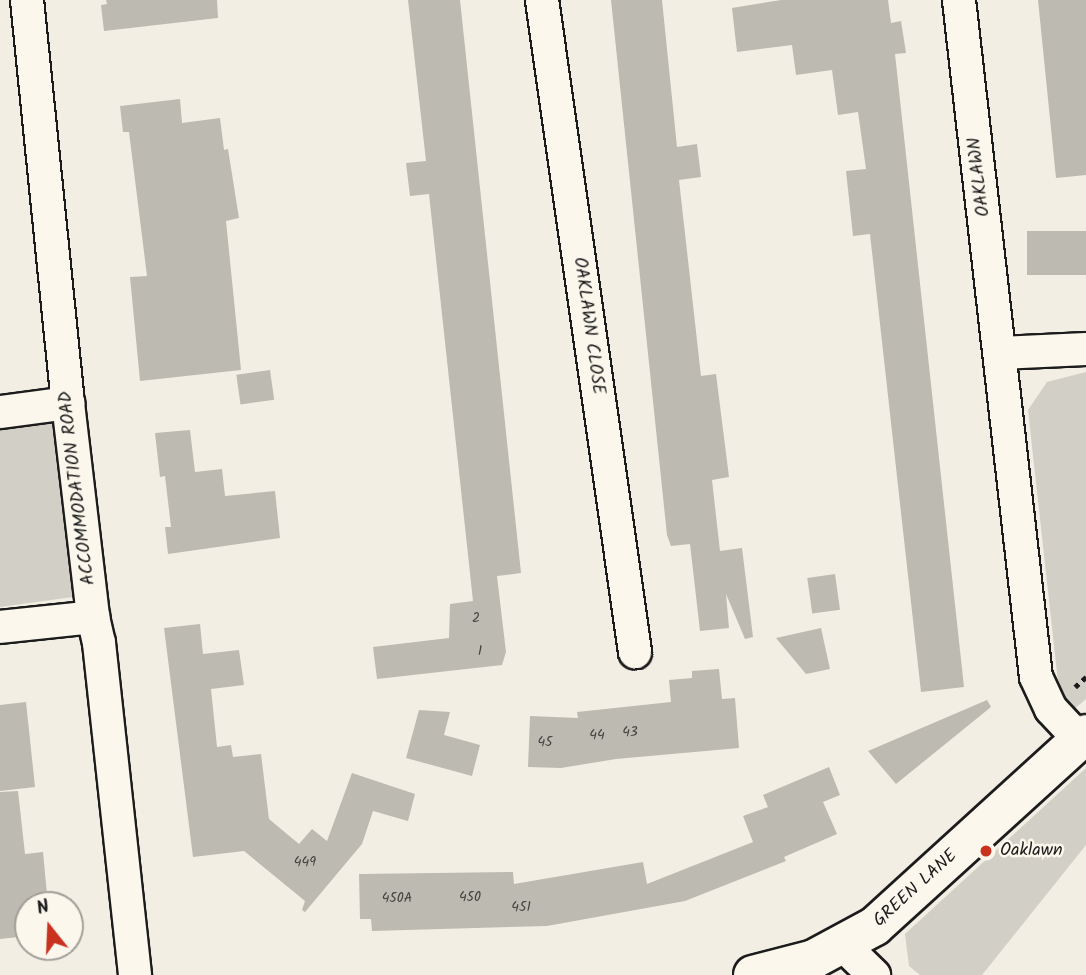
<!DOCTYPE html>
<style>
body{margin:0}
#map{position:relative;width:1086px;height:975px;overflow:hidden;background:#f2eee4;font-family:Kalam,sans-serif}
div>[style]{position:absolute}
.green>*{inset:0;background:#d2cfc6}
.building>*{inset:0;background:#bdbab1;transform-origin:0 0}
.path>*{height:4.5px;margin-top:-2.25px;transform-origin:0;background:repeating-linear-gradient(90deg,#1c1c1c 0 5px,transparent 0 10px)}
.roads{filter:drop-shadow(2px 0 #1c1c1c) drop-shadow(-2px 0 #1c1c1c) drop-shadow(0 2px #1c1c1c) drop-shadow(0 -2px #1c1c1c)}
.minor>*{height:32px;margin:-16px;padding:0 16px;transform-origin:16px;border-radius:16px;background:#fbf7ec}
.tertiary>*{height:38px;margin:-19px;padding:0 19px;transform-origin:19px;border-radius:19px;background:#fbf7ec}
.dots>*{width:19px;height:19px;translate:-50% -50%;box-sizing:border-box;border:4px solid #fbf7ec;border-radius:50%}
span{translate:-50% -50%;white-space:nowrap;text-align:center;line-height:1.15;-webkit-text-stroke:5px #fbf7ec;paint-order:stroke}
.number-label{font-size:14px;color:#444441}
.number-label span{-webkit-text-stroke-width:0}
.street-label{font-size:18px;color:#1c1c1c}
.poi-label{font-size:18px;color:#1c1c1c}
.left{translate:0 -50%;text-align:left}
.north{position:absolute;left:14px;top:891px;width:70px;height:70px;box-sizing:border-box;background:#fbf7ec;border:2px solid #a29f99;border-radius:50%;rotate:342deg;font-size:19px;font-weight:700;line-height:28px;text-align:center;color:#1c1c1c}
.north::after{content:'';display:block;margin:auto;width:24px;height:32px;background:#c8321e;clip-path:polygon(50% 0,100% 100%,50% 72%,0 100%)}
</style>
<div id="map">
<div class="green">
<i style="clip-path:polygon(1086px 372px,1086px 699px,1072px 711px,1060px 700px,1028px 410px,1047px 382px)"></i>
<i style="clip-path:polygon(53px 422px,73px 597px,0 607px,0 427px)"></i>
<i style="clip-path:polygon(1086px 768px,1086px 845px,982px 975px,920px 975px,909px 966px,905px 934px)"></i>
</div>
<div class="building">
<i style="clip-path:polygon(106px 0,217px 0,218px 18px,104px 31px,101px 5px,107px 4px)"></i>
<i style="clip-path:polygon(408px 0,460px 0,521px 573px,497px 576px,506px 652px,502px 665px,377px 679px,373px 647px,449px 638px,450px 604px,473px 601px,429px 194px,410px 196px,406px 163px,426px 161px)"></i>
<i style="clip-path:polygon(611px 0,662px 0,677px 147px,697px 144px,701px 177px,679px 180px,701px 376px,716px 374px,729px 477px,712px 480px,720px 551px,742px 548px,753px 637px,745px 639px,726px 594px,729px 628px,700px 631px,690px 544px,671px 546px,667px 535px)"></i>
<i style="clip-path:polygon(781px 0,888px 0,891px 23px,901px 21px,906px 53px,895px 54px,964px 687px,921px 692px,870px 234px,853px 236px,846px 171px,866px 169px,858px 112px,838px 115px,832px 70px,796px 75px,792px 45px,737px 52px,732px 8px)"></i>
<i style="clip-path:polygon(1038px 0,1086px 0,1086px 175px,1056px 178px)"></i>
<i style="clip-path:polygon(180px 99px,182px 123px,220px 118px,224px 150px,228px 149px,239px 218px,226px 221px,241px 370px,140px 381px,130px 277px,147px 276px,129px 132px,123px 132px,120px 106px)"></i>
<i style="left:1086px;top:231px;width:44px;height:59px;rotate:90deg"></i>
<i style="left:270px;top:370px;width:30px;height:34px;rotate:82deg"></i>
<i style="clip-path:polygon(190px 430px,195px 472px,222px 469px,225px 496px,275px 491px,280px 538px,168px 554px,165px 527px,171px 527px,165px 476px,160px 477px,155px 433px)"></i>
<i style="left:835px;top:574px;width:36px;height:28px;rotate:82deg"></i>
<i style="clip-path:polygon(200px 624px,203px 654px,239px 650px,244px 685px,211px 689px,217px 747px,231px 745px,233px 757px,261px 754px,269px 819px,299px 844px,312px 829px,327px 841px,352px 773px,415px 794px,408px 821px,373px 811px,362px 844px,305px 912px,302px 910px,305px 901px,244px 851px,193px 857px,164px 628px)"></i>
<i style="clip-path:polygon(821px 628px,830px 669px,806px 674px,776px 638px)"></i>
<i style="clip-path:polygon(719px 669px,722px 699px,735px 698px,739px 748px,616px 759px,561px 768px,528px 767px,530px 716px,578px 718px,577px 712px,671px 702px,669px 680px,692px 678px,692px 671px)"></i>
<i style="clip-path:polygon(987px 700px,991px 707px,896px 784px,868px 751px)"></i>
<i style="clip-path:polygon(26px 702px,35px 787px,0 791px,0 705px)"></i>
<i style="clip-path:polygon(419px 710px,450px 712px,444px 735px,480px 745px,472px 776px,406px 758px)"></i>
<i style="clip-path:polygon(829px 767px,840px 795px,823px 802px,837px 834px,784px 857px,786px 861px,685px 901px,547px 926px,372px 931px,371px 919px,360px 919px,359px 874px,513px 872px,514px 884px,643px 862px,647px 884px,753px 842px,743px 816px,768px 807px,763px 795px)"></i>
<i style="clip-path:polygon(18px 791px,25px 854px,43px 852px,48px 905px,28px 905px,28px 936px,0 939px,0 792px)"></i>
</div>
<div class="path">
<i style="left:1075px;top:687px;width:15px;rotate:-42deg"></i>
</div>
<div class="roads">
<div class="minor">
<i style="left:27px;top:0;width:405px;rotate:84.2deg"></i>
<i style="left:68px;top:403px;width:215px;rotate:83.3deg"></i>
<i style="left:93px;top:617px;width:27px;rotate:77deg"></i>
<i style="left:99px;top:643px;width:334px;rotate:83.8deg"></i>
<i style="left:542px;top:0;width:659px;rotate:81.88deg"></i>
<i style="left:959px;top:0;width:681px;rotate:83.51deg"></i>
<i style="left:1036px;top:677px;width:35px;rotate:65deg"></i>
<i style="left:1051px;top:709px;width:42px;rotate:46.9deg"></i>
<i style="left:1000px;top:353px;width:86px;rotate:-2.7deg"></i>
<i style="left:0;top:412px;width:69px;rotate:-7.5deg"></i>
<i style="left:0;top:627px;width:94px;rotate:-6.1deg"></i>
<i style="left:844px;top:946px;width:42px;rotate:44deg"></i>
</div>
<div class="tertiary">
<i style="left:753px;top:975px;width:63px;rotate:-14.7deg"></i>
<i style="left:814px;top:959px;width:69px;rotate:-28.4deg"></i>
<i style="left:875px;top:926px;width:285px;rotate:-42.3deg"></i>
</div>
</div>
<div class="dots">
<i style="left:986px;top:851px;background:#c8321e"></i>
</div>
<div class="number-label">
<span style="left:476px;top:618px">2</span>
<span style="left:480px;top:651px">1</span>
<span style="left:630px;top:732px">43</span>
<span style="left:597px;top:735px">44</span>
<span style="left:545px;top:742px">45</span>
<span style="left:305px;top:862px">449</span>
<span style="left:470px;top:897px">450</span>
<span style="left:397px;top:898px">450A</span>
<span style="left:521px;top:907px">451</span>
</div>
<div class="street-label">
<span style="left:980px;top:177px;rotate:-97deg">OAKLAWN</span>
<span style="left:588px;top:326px;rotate:82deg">OAKLAWN CLOSE</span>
<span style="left:78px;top:488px;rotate:-97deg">ACCOMMODATION ROAD</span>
<span style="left:916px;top:889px;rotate:-42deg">GREEN LANE</span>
</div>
<div class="poi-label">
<span class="left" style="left:1000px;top:851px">Oaklawn</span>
</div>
<div class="north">N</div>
</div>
